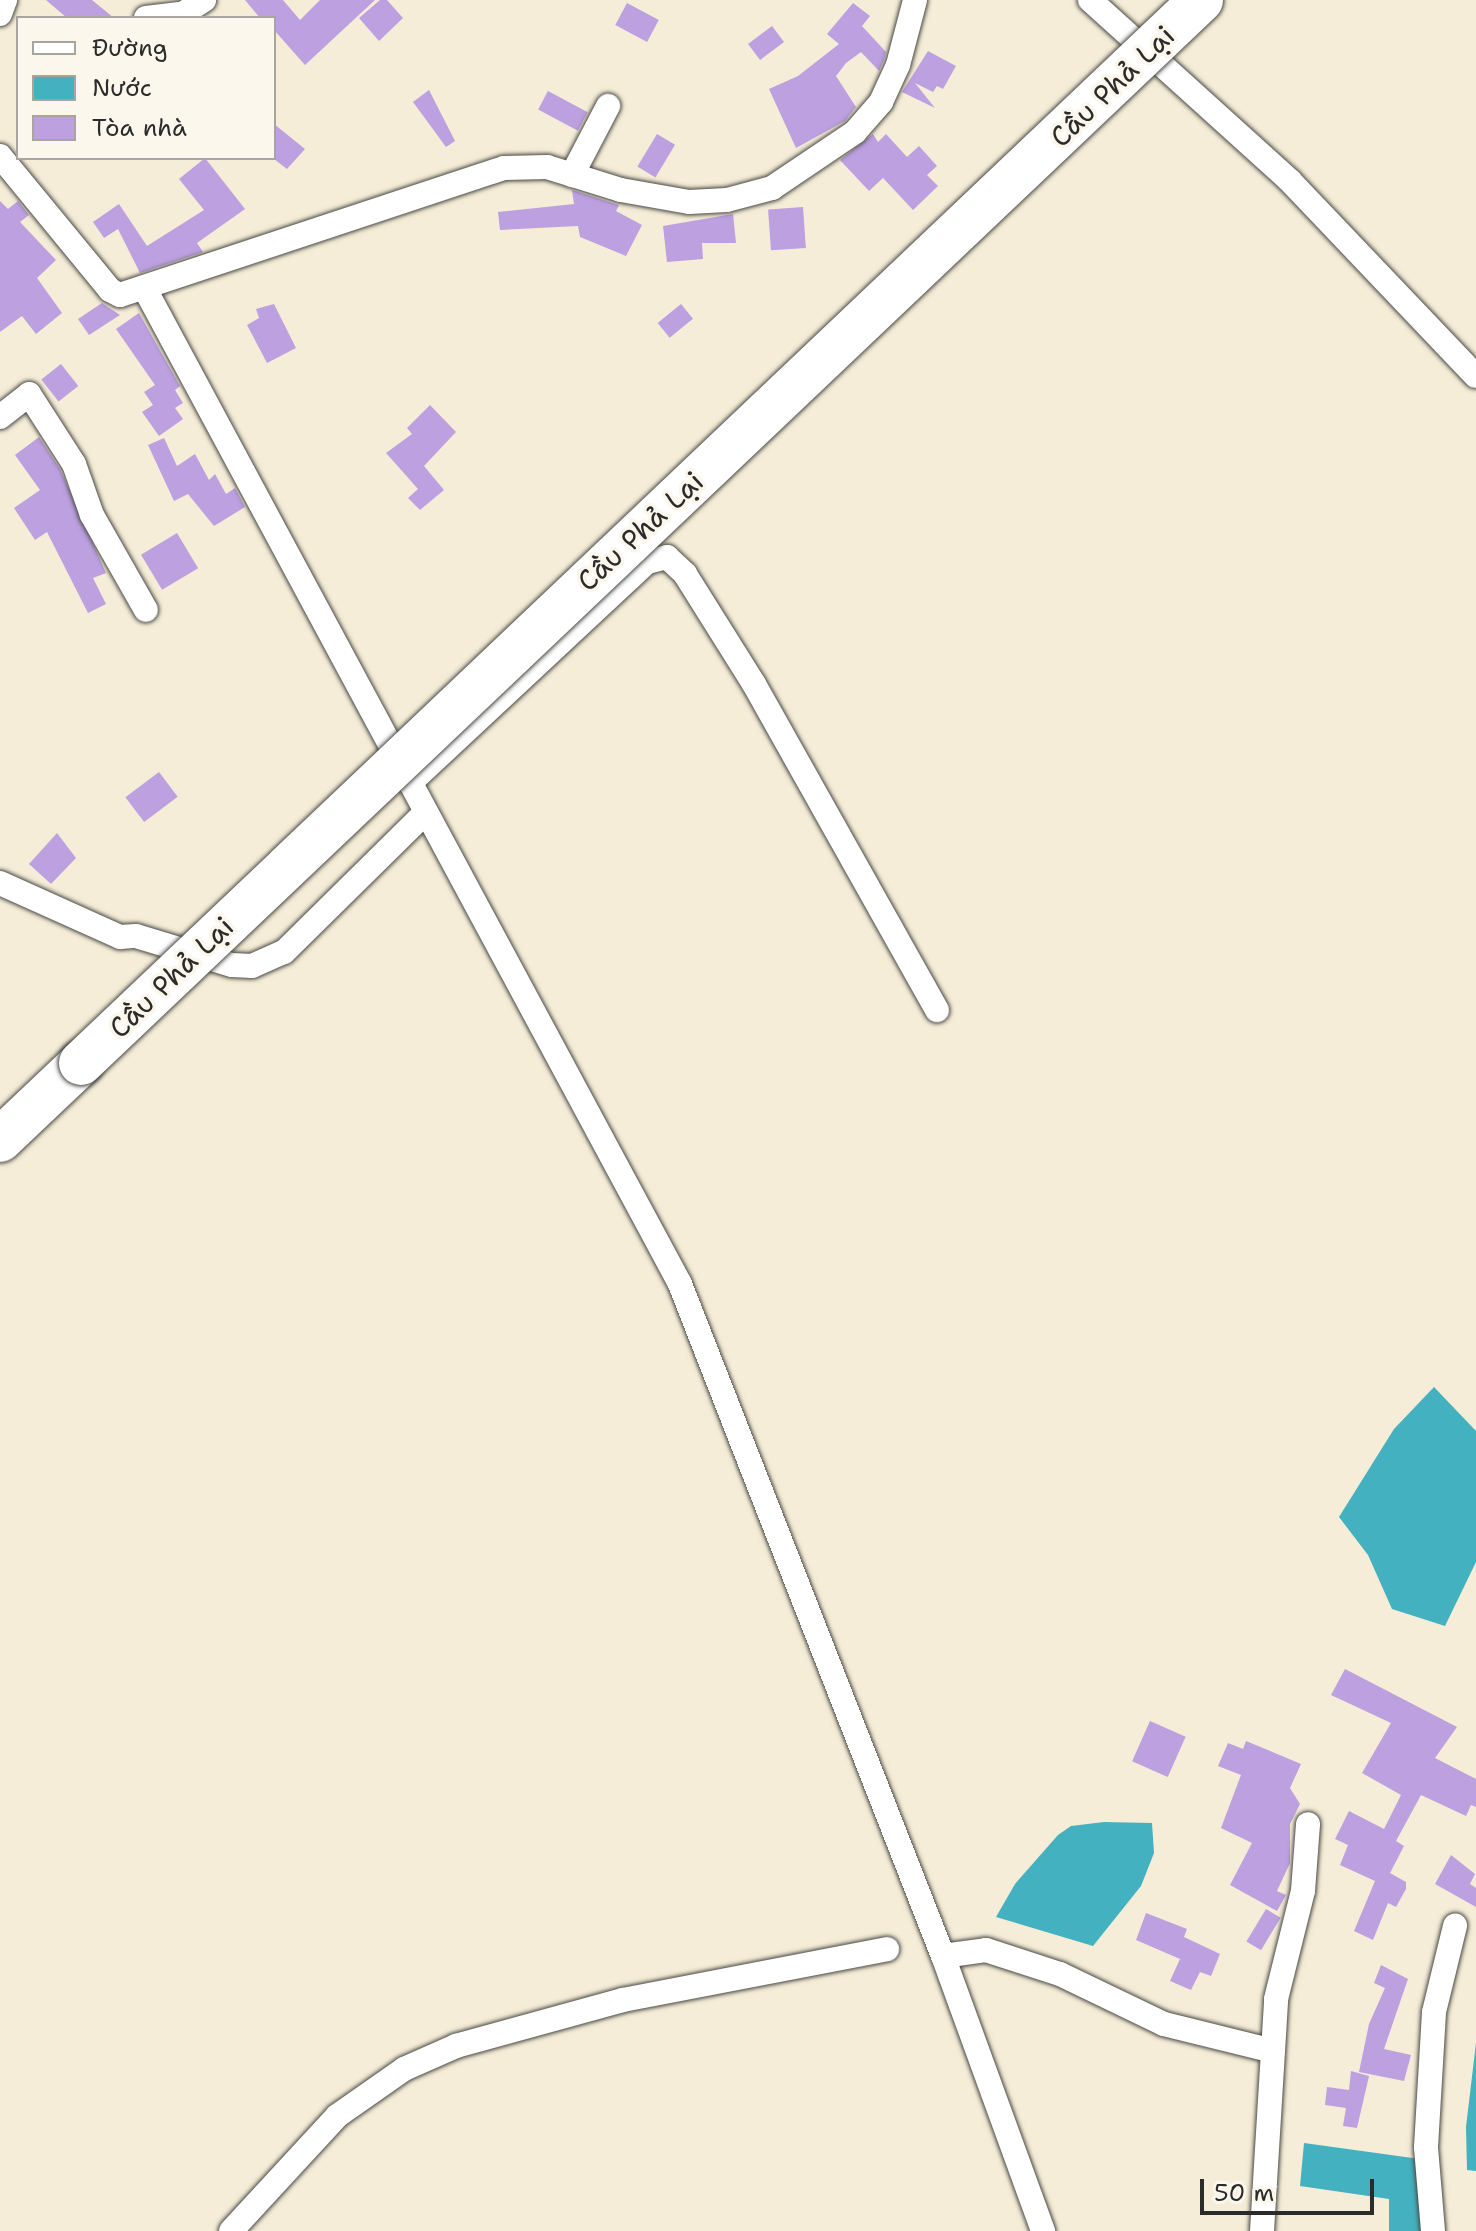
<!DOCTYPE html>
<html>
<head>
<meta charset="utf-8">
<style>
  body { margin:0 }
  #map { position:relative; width:1476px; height:2231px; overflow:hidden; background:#f5edd7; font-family:"Shantell Sans",sans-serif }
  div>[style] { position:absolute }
  .water>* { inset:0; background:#43b1c0 }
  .building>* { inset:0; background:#bca0e0; transform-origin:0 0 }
  .roads { filter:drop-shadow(0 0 2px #494845) drop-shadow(0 0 2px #494845) }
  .street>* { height:24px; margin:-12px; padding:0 12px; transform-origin:12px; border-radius:12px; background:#fff }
  .highway>* { height:44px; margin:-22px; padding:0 22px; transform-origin:22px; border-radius:22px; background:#fff }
  .bridges { filter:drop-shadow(0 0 2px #494845) drop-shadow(0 0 2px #494845) }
  .highway-bridge>* { height:44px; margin:-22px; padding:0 22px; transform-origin:22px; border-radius:22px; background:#fff }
  span { translate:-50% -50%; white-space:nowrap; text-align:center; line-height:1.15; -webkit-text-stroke:7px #fbf7ec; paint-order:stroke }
  .street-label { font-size:28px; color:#2b2b2b }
  .legend { position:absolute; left:16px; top:16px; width:260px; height:144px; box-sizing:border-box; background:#fbf7ec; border:2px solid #a8a59f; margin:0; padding:10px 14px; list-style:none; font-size:24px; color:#2b2b2b }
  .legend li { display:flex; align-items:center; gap:16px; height:40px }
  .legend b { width:40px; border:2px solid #a8a59f }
  .scale { position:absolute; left:1200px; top:2179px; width:174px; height:36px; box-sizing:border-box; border:4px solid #2b2b2b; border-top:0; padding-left:10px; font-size:24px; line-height:28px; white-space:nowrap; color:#2b2b2b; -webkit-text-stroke:6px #fbf7ec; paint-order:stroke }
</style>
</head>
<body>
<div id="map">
  <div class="water">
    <div style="clip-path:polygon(1434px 1387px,1476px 1431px,1476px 1562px,1445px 1626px,1392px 1609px,1368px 1555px,1339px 1517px,1394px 1429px)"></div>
    <div style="clip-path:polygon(1104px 1822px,1152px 1823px,1154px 1853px,1141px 1886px,1093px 1946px,996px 1917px,1015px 1884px,1058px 1835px,1071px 1826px)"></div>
    <div style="clip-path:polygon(1476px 2043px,1476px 2171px,1467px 2170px,1466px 2127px)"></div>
    <div style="clip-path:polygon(1304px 2143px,1427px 2160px,1433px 2231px,1389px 2231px,1389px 2199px,1300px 2186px)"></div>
  </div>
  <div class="building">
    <div style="clip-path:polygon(46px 0,92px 0,114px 18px,67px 18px)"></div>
    <div style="clip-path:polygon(245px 0,283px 0,300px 20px,320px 0,375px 0,305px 65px,274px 30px,274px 18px,260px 18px)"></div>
    <div style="clip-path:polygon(380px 0,387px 0,403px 18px,379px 41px,359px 18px)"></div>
    <div style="left:627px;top:3px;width:36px;height:25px;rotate:28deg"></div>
    <div style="clip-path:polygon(853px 3px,870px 16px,862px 26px,886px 52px,884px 60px,879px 71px,861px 52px,846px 63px,836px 76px,856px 107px,845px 121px,796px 148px,769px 89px,798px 76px,839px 44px,827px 34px)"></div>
    <div style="left:772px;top:26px;width:20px;height:30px;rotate:53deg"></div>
    <div style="clip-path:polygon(928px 51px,956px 66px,943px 89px,937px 86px,933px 92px,915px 83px,935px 108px,902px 92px)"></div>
    <div style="clip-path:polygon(429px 90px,455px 141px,446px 147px,413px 102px)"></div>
    <div style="left:548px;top:91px;width:45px;height:21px;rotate:28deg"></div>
    <div style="clip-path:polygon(274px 124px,305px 149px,287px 169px,274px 159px)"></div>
    <div style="left:657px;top:134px;width:21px;height:38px;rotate:31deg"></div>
    <div style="clip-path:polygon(873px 134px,878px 142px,886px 134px,907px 157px,919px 146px,937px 166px,927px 175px,938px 186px,913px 210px,883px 178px,869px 191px,840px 160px)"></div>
    <div style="clip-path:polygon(205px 158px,245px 209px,197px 243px,203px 252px,140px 273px,118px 229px,104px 238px,93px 222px,119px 204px,147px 246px,204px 210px,179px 179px)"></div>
    <div style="clip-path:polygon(572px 190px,619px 205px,616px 211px,642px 225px,626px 256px,580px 237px,578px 226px,500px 230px,498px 212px,574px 204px)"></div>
    <div style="clip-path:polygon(0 201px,8px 209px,18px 201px,29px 215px,20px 222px,56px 260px,37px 278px,62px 313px,36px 334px,22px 316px,0 332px)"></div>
    <div style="left:803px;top:207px;width:41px;height:35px;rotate:86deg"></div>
    <div style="clip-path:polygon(733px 214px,736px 243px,702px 243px,703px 259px,667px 262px,663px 226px)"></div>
    <div style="clip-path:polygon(102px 303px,120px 315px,89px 335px,78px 319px)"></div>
    <div style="clip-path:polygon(274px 304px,296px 348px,267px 363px,247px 325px,259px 318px,256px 309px)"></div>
    <div style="left:681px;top:304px;width:19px;height:30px;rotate:51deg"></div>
    <div style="clip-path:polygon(139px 313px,180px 386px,175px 390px,183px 403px,175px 408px,183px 419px,159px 436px,142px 412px,153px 405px,144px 392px,155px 385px,116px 329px)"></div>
    <div style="left:61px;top:364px;width:28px;height:25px;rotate:52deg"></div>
    <div style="clip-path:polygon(430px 405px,456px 432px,424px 466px,444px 490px,420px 510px,408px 498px,418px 489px,386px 453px,412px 434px,407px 428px)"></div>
    <div style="clip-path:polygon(39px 437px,60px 469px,106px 573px,93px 578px,106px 604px,88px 613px,47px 532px,35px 540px,14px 508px,40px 490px,15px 455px)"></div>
    <div style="clip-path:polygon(164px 438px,177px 466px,195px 454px,209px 480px,215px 474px,226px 494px,235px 488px,245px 507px,214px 526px,188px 494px,174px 501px,148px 445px)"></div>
    <div style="left:177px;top:533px;width:41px;height:42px;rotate:59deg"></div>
    <div style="left:159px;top:772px;width:31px;height:42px;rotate:53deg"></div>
    <div style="clip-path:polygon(57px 833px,76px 858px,51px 884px,29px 864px)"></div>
    <div style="clip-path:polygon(1345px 1669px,1457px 1727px,1435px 1758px,1476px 1779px,1476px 1807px,1471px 1805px,1466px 1816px,1421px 1795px,1396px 1841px,1404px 1846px,1390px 1873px,1406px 1882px,1406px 1889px,1396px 1907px,1388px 1903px,1373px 1940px,1354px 1931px,1375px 1881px,1340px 1865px,1348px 1845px,1335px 1839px,1349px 1811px,1384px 1829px,1401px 1795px,1362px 1773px,1391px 1723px,1331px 1695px)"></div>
    <div style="left:1150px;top:1721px;width:39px;height:44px;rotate:24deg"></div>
    <div style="clip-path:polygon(1246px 1741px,1301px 1764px,1290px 1788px,1300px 1804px,1290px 1824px,1290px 1863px,1277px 1891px,1286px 1895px,1277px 1911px,1230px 1885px,1252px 1843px,1221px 1828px,1241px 1775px,1218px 1766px,1228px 1743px,1243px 1749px)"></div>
    <div style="clip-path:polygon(1451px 1855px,1475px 1874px,1470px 1884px,1476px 1888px,1476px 1907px,1435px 1884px)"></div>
    <div style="left:1266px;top:1909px;width:17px;height:38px;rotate:31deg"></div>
    <div style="clip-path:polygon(1146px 1913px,1187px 1929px,1184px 1937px,1220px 1954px,1211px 1976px,1200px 1972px,1191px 1990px,1170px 1981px,1180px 1959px,1136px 1940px)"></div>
    <div style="clip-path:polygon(1381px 1965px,1408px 1979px,1384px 2049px,1411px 2055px,1404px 2081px,1359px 2072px,1369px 2024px,1385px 1988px,1374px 1983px)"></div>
    <div style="clip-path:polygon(1351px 2071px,1369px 2076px,1357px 2128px,1343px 2126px,1346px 2108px,1325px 2105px,1327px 2087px,1349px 2090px)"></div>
  </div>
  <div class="roads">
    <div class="street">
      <div style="left:1090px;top:0;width:270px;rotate:42.1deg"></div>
      <div style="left:1290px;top:181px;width:269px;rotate:46.4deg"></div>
      <div style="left:0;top:14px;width:15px;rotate:-70deg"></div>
      <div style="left:146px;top:18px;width:38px;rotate:-7deg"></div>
      <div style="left:184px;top:13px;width:24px;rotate:-33deg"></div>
      <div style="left:0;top:156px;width:173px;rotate:50.6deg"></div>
      <div style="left:110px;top:290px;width:11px;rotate:27deg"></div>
      <div style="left:120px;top:295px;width:404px;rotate:-18.3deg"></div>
      <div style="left:504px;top:168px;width:43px;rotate:-1.3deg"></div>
      <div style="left:547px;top:167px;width:77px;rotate:17.3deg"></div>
      <div style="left:621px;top:190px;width:69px;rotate:10deg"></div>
      <div style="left:689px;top:202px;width:38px;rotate:-3deg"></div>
      <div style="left:727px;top:200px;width:47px;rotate:-14.9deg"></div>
      <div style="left:772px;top:188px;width:100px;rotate:-34deg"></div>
      <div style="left:855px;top:132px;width:40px;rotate:-49deg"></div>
      <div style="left:881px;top:102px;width:41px;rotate:-65.3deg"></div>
      <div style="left:898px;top:65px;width:67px;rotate:-75.3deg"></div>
      <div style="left:572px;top:175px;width:78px;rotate:-62.4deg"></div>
      <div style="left:145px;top:289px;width:1130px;rotate:61.73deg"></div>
      <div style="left:680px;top:1284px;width:722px;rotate:68.63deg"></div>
      <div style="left:943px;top:1956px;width:293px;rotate:70deg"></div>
      <div style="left:0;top:417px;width:37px;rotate:-38deg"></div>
      <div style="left:29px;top:394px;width:83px;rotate:57.3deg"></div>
      <div style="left:74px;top:464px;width:54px;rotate:70.6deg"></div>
      <div style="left:92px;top:515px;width:109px;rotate:60.4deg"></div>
      <div style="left:410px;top:783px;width:324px;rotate:-43deg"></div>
      <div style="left:647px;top:562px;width:21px;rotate:-14deg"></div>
      <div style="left:667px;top:557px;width:25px;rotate:43deg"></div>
      <div style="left:685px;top:574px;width:130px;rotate:57.9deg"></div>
      <div style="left:754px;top:684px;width:374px;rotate:60.7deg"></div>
      <div style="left:0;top:883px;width:132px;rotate:24.2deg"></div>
      <div style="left:120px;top:937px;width:16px;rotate:-4deg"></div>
      <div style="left:136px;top:936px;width:100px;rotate:16.8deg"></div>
      <div style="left:232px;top:965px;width:20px;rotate:3deg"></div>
      <div style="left:252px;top:966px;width:35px;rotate:-24deg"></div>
      <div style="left:284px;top:952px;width:199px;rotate:-44.6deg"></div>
      <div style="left:943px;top:1956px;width:43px;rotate:-7.9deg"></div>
      <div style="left:986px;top:1950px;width:78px;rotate:18deg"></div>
      <div style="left:1060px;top:1974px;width:115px;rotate:25.7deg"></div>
      <div style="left:1164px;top:2024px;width:112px;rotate:13.9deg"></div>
      <div style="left:231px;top:2231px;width:156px;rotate:-47.3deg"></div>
      <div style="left:337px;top:2116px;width:82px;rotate:-35deg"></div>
      <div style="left:404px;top:2069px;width:57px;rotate:-23.9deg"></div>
      <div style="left:456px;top:2046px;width:173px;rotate:-15.4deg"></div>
      <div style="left:623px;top:2000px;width:269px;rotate:-10.9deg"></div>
      <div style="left:1262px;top:2231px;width:232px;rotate:-86.5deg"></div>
      <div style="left:1276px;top:1999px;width:111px;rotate:-76deg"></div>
      <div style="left:1303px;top:1891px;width:67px;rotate:-85.7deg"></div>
      <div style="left:1433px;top:2231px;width:84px;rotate:-94.8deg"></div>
      <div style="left:1426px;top:2147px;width:135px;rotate:-86.6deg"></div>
      <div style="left:1434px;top:2012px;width:89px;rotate:-76.3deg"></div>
    </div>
    <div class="highway">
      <div style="left:0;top:1140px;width:112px;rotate:-43.5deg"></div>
    </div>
  </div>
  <div class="bridges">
    <div class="highway-bridge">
      <div style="left:81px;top:1063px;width:1544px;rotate:-43.5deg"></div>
    </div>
  </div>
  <div class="street-label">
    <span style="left:1112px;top:86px;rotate:-44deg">Cầu Phả Lại</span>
    <span style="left:640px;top:531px;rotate:-43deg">Cầu Phả Lại</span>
    <span style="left:171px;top:977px;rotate:-44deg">Cầu Phả Lại</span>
  </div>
  <ul class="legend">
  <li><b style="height:10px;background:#fff"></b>Đường</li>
  <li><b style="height:22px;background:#43b1c0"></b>Nước</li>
  <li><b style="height:22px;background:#bca0e0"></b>Tòa nhà</li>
  </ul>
  <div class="scale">50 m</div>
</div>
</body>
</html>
